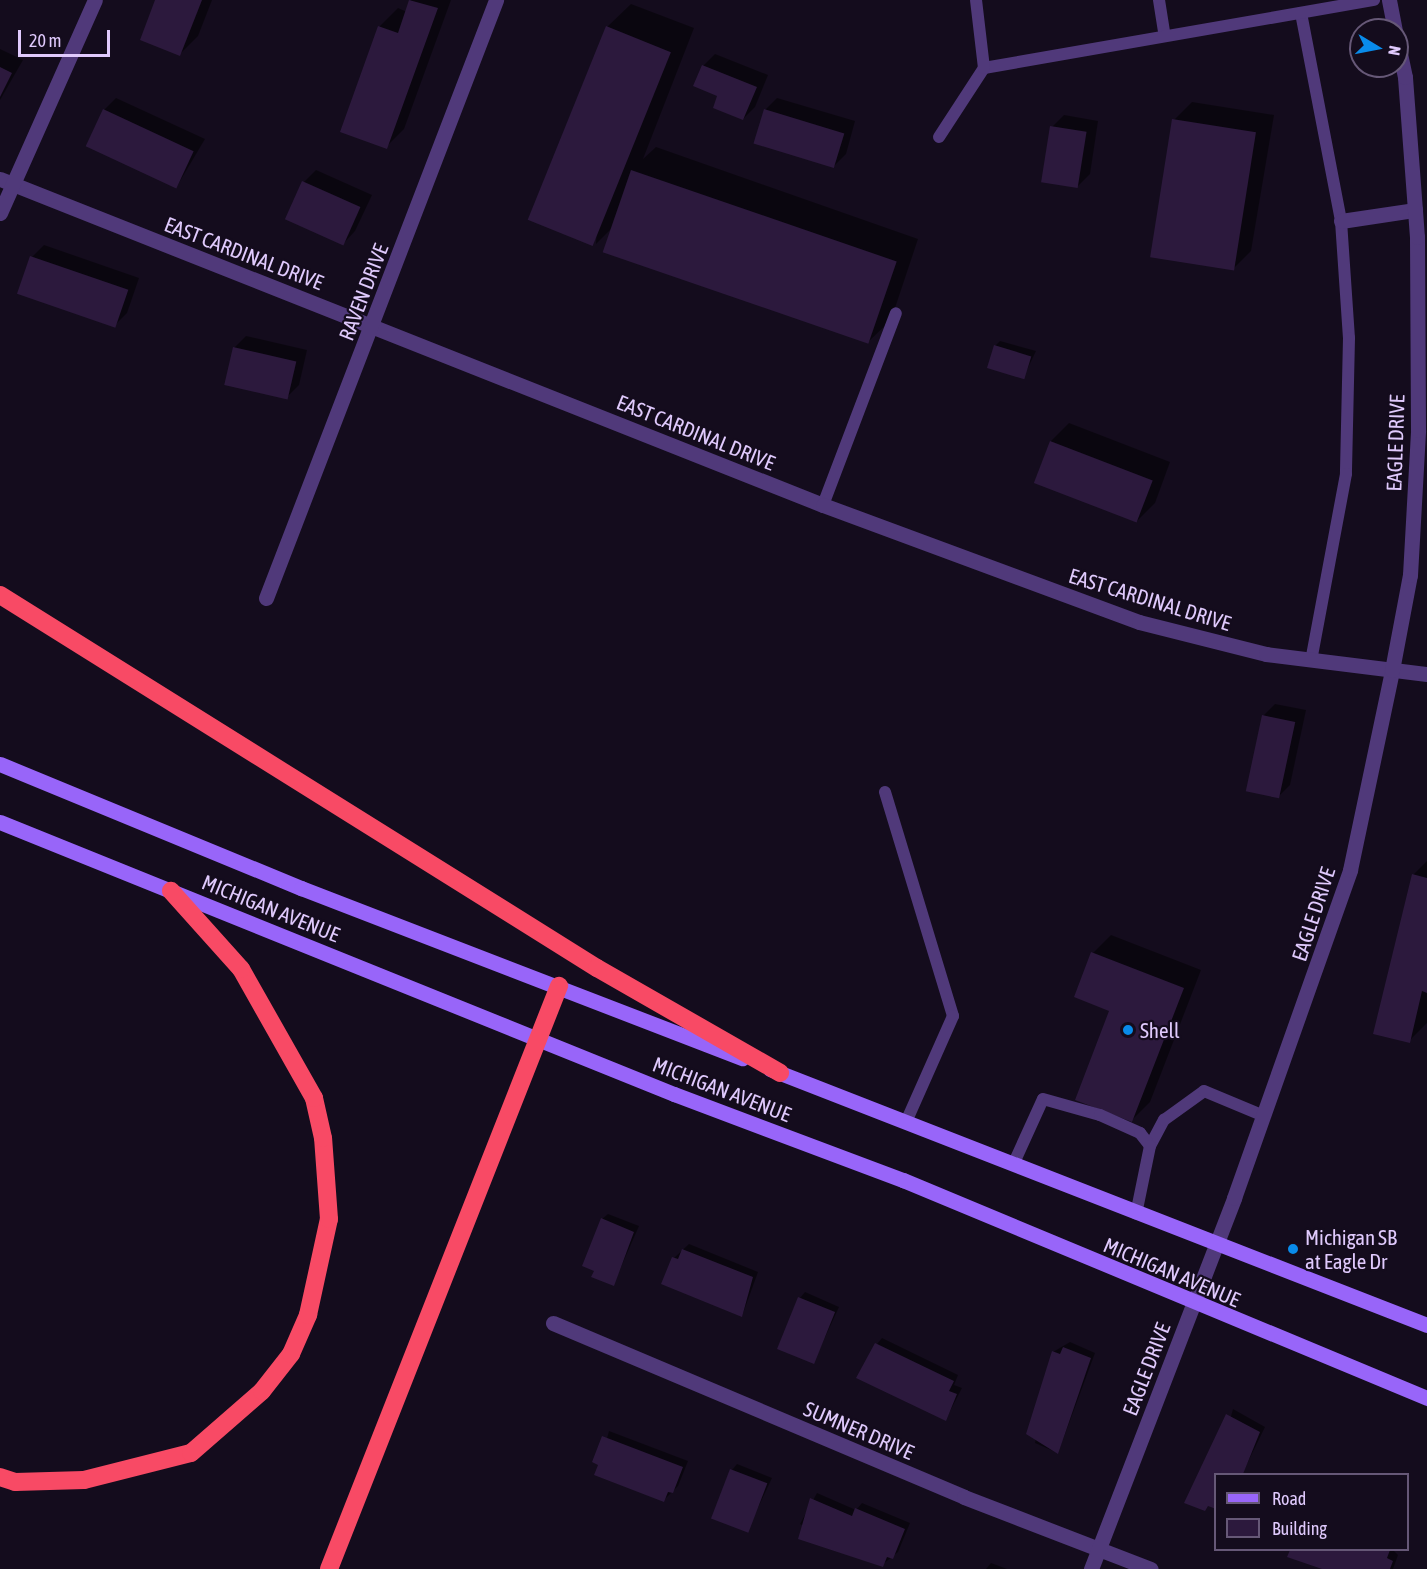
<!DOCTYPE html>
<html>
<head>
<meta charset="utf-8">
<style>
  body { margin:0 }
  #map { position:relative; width:1427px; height:1569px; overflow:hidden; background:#140c1d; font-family:"Asap Condensed",sans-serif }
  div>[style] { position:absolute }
  .shadow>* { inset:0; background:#0007 }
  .building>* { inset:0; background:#2c193d; transform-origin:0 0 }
  .service>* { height:12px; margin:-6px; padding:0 6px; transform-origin:6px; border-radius:6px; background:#50397a }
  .minor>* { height:15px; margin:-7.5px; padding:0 7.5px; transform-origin:7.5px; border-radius:7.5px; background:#50397a }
  .secondary>* { height:15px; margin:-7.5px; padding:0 7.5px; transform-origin:7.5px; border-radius:7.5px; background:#9865f9 }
  .motorway>* { height:18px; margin:-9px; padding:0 9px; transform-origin:9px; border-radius:9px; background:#f84a65 }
  .dots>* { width:16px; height:16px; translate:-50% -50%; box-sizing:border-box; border:3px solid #140c1d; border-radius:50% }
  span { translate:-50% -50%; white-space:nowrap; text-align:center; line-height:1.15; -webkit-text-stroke:4.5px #140c1d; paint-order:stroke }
  .street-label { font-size:21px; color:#e0cafd }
  .poi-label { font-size:21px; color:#e0cafd }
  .left { translate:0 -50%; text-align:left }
  .legend { position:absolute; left:1214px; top:1473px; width:195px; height:78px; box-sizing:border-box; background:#140c1d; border:2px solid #665877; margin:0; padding:8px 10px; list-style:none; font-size:18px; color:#e0cafd }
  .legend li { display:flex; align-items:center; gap:12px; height:30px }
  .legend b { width:30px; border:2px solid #665877 }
  .north { position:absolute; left:1349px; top:18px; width:60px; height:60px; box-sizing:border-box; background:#140c1d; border:2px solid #665877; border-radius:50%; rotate:100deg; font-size:16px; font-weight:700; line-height:24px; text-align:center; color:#e0cafd }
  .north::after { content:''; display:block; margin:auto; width:21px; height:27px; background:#098bea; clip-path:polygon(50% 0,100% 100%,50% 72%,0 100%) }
  .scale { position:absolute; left:18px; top:30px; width:92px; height:27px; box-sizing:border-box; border:3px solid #e0cafd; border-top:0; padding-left:8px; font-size:18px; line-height:21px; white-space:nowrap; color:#e0cafd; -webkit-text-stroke:4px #140c1d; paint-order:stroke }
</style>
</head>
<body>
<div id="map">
  <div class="shadow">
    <div style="clip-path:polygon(157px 0,212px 0,198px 36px,180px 54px)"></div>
    <div style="clip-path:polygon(411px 0,451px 0,404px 129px,386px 147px,342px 131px,380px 26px,398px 8px,407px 12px)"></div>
    <div style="clip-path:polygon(631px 4px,694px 28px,643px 159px,656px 147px,918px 239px,891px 320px,867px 343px,612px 228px,596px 244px,607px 27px)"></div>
    <div style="clip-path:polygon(0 49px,23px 60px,0 100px)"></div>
    <div style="clip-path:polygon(715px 54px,768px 75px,755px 107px,743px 119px,719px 95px,703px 66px)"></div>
    <div style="clip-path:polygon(116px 98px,205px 139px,177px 186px,104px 110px)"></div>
    <div style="clip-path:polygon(777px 98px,855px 121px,846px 154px,834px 166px,765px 110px)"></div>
    <div style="clip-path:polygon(1192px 102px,1274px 115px,1251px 251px,1233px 269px,1174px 120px)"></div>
    <div style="clip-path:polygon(1064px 115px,1098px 121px,1090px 174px,1078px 186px,1052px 127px)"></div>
    <div style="clip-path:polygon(316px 170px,372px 195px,355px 231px,344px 243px,304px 182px)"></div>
    <div style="clip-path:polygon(44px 245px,139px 278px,127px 313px,115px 325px,32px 257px)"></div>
    <div style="clip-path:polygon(246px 336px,307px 350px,299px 385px,287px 397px,234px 348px)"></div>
    <div style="clip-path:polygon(1000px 341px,1036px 351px,1024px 376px,995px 346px)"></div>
    <div style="clip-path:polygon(1069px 423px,1170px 462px,1155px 503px,1137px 521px,1036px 482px,1051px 441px)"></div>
    <div style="clip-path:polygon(1275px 704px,1306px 710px,1290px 785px,1278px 797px,1263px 716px)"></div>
    <div style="clip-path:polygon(1427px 861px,1427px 1023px,1409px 1041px,1413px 875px)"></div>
    <div style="clip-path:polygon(1111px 935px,1201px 970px,1150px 1102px,1132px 1120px,1111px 1010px,1076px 996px,1093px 953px)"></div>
    <div style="clip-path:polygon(608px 1214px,639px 1226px,613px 1285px,602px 1219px)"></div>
    <div style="clip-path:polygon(689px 1244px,758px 1272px,742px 1316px,674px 1258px)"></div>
    <div style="clip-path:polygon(805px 1292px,839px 1307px,815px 1359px,800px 1298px)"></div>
    <div style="clip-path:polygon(882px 1338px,958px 1375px,954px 1385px,962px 1388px,946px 1419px,877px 1344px)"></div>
    <div style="clip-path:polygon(1070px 1342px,1095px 1353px,1058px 1453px,1035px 1443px,1053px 1352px)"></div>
    <div style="clip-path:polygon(1233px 1409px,1265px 1427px,1242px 1474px,1216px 1474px,1205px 1510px)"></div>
    <div style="clip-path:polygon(609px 1431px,688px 1461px,678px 1486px,664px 1500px,600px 1464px)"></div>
    <div style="clip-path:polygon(737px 1464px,772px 1478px,747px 1531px,732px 1470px)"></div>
    <div style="clip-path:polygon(817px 1493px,856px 1510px,862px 1503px,910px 1523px,898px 1552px,882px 1565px,800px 1524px)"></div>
    <div style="clip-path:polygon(1292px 1550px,1393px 1550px,1398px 1555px,1393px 1569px,1331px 1569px,1289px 1556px)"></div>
    <div style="clip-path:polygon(991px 1563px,1007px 1569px,986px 1569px)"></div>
  </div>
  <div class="building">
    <div style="clip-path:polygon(155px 0,202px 0,180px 56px,140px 40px)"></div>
    <div style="clip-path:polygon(409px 0,438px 8px,387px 149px,340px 132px,378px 26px,398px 33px)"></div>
    <div style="left:606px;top:26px;width:70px;height:209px;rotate:22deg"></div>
    <div style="clip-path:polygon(702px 65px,757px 87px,743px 120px,713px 108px,717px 96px,693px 86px)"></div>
    <div style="clip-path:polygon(0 67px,12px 73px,0 97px)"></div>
    <div style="left:103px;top:109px;width:100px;height:41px;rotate:25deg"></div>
    <div style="left:764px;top:109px;width:84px;height:36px;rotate:17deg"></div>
    <div style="left:1172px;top:119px;width:85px;height:140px;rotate:9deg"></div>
    <div style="left:1050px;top:126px;width:37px;height:57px;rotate:9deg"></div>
    <div style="left:631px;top:170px;width:281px;height:87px;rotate:19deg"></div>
    <div style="left:302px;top:181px;width:64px;height:42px;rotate:24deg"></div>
    <div style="left:30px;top:256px;width:104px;height:40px;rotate:19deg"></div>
    <div style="left:994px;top:345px;width:39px;height:24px;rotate:17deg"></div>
    <div style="left:233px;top:347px;width:65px;height:39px;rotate:13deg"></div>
    <div style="left:1050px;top:441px;width:110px;height:45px;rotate:21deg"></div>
    <div style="left:1262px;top:715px;width:34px;height:78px;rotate:12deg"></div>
    <div style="clip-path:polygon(1412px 874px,1427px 878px,1427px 993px,1422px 991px,1410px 1043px,1373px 1034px)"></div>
    <div style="clip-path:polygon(1091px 952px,1184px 988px,1132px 1122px,1075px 1100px,1109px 1011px,1074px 997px)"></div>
    <div style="clip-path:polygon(601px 1218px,634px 1232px,614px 1286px,591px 1277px,594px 1271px,582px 1266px)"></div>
    <div style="clip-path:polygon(682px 1249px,753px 1277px,742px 1317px,661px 1284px,672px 1257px,678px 1259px)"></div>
    <div style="left:798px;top:1297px;width:40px;height:56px;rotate:22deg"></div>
    <div style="clip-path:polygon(875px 1343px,954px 1381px,949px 1391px,957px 1394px,946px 1421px,856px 1378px)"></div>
    <div style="clip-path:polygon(1063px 1347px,1091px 1358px,1058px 1454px,1026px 1434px,1052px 1351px,1060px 1354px)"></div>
    <div style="clip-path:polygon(1226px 1414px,1260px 1432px,1243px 1474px,1216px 1474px,1216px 1509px,1208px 1506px,1205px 1511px,1184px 1503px)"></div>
    <div style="clip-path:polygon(602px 1436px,683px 1467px,673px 1493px,668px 1492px,664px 1502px,594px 1475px,598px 1465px,592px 1462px)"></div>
    <div style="left:730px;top:1469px;width:40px;height:53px;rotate:21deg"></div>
    <div style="clip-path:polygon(810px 1498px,852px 1516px,855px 1508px,905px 1529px,893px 1559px,887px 1557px,883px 1567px,798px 1539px)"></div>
    <div style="clip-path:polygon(1290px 1550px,1390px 1550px,1387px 1558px,1393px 1561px,1390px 1569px,1322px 1569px,1287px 1557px)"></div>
  </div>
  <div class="service">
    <div style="left:1159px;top:0;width:36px;rotate:81deg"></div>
    <div style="left:1301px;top:13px;width:212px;rotate:79.1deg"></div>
    <div style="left:1341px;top:221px;width:117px;rotate:86.1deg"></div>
    <div style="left:1349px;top:338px;width:136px;rotate:91.3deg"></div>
    <div style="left:1346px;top:474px;width:190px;rotate:100.6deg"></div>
    <div style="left:984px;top:68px;width:396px;rotate:-9.9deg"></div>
    <div style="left:939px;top:137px;width:82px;rotate:-56.9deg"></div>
    <div style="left:984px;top:68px;width:68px;rotate:-96.7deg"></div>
    <div style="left:823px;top:505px;width:205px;rotate:-69.2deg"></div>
    <div style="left:885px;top:792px;width:234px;rotate:73.1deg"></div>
    <div style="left:953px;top:1016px;width:116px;rotate:113.9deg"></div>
    <div style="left:1150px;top:1146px;width:30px;rotate:-62deg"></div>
    <div style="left:1164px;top:1120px;width:49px;rotate:-35.9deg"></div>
    <div style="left:1204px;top:1091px;width:65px;rotate:22.6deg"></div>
    <div style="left:1013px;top:1165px;width:72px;rotate:-65.6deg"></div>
    <div style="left:1043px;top:1099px;width:59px;rotate:15.7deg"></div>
    <div style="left:1100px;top:1115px;width:44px;rotate:24.2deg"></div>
    <div style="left:1140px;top:1133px;width:16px;rotate:52deg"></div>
    <div style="left:1150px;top:1146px;width:69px;rotate:101.6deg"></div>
  </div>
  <div class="minor">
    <div style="left:1389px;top:0;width:31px;rotate:79deg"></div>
    <div style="left:0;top:179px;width:885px;rotate:21.61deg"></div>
    <div style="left:823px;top:505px;width:337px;rotate:20.3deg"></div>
    <div style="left:1139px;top:622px;width:131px;rotate:14.1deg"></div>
    <div style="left:1266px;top:654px;width:162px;rotate:7.1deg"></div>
    <div style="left:0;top:213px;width:233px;rotate:-66deg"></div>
    <div style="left:1341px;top:221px;width:75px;rotate:-8.5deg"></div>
    <div style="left:266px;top:598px;width:641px;rotate:-68.96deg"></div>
    <div style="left:553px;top:1323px;width:446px;rotate:22.9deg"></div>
    <div style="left:964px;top:1497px;width:200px;rotate:21.1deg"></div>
    <div style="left:1091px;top:1569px;width:398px;rotate:-68.9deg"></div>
    <div style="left:1234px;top:1198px;width:348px;rotate:-70.5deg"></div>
    <div style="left:1350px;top:870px;width:204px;rotate:-78.1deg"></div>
    <div style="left:1392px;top:670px;width:97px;rotate:-79.3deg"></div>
    <div style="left:1410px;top:575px;width:145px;rotate:-86.8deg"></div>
    <div style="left:1418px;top:430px;width:193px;rotate:-90.3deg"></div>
    <div style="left:1417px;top:237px;width:160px;rotate:-94.3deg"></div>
    <div style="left:1405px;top:77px;width:39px;rotate:-102deg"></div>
  </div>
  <div class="secondary">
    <div style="left:0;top:764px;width:326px;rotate:22.4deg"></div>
    <div style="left:301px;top:888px;width:473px;rotate:21.1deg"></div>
    <div style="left:0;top:822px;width:727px;rotate:21.98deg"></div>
    <div style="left:674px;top:1094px;width:245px;rotate:20.6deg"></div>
    <div style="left:903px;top:1180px;width:568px;rotate:22.59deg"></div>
    <div style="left:770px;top:1069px;width:705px;rotate:21.29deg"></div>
  </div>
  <div class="motorway">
    <div style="left:0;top:595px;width:704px;rotate:32deg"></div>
    <div style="left:597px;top:968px;width:211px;rotate:29.8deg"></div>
    <div style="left:0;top:1477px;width:16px;rotate:18deg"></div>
    <div style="left:15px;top:1482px;width:69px;rotate:-1.7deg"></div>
    <div style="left:84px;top:1480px;width:110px;rotate:-14.2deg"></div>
    <div style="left:191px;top:1453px;width:94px;rotate:-41.1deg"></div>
    <div style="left:262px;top:1391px;width:47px;rotate:-51.9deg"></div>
    <div style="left:291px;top:1354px;width:43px;rotate:-66.4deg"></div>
    <div style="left:308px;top:1315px;width:98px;rotate:-77.7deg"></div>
    <div style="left:329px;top:1219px;width:81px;rotate:-94.2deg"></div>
    <div style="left:323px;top:1138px;width:41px;rotate:-102.7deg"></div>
    <div style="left:314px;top:1098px;width:148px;rotate:-119.5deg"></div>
    <div style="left:241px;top:969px;width:105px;rotate:-131.9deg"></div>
    <div style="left:329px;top:1569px;width:627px;rotate:-68.47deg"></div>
  </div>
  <div class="dots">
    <div style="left:1128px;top:1030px;background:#098bea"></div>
    <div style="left:1293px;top:1249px;background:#098bea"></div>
  </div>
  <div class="street-label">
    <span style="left:244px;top:253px;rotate:21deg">EAST CARDINAL DRIVE</span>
    <span style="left:363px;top:292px;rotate:-69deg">RAVEN DRIVE</span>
    <span style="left:696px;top:432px;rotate:22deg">EAST CARDINAL DRIVE</span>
    <span style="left:1395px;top:443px;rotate:-88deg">EAGLE DRIVE</span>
    <span style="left:1150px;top:599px;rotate:17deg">EAST CARDINAL DRIVE</span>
    <span style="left:271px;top:908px;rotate:22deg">MICHIGAN AVENUE</span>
    <span style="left:1313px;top:914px;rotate:-72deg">EAGLE DRIVE</span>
    <span style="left:722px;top:1089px;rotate:21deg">MICHIGAN AVENUE</span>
    <span style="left:1172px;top:1272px;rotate:23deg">MICHIGAN AVENUE</span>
    <span style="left:1146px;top:1369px;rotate:-69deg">EAGLE DRIVE</span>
    <span style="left:859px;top:1430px;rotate:23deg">SUMNER DRIVE</span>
  </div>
  <div class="poi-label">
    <span class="left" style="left:1140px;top:1030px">Shell</span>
    <span class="left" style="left:1305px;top:1249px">Michigan SB<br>at Eagle Dr</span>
  </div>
  <ul class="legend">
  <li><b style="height:8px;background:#9865f9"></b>Road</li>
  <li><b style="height:16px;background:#2c193d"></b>Building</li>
  </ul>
  <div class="north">N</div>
  <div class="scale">20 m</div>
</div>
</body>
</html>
